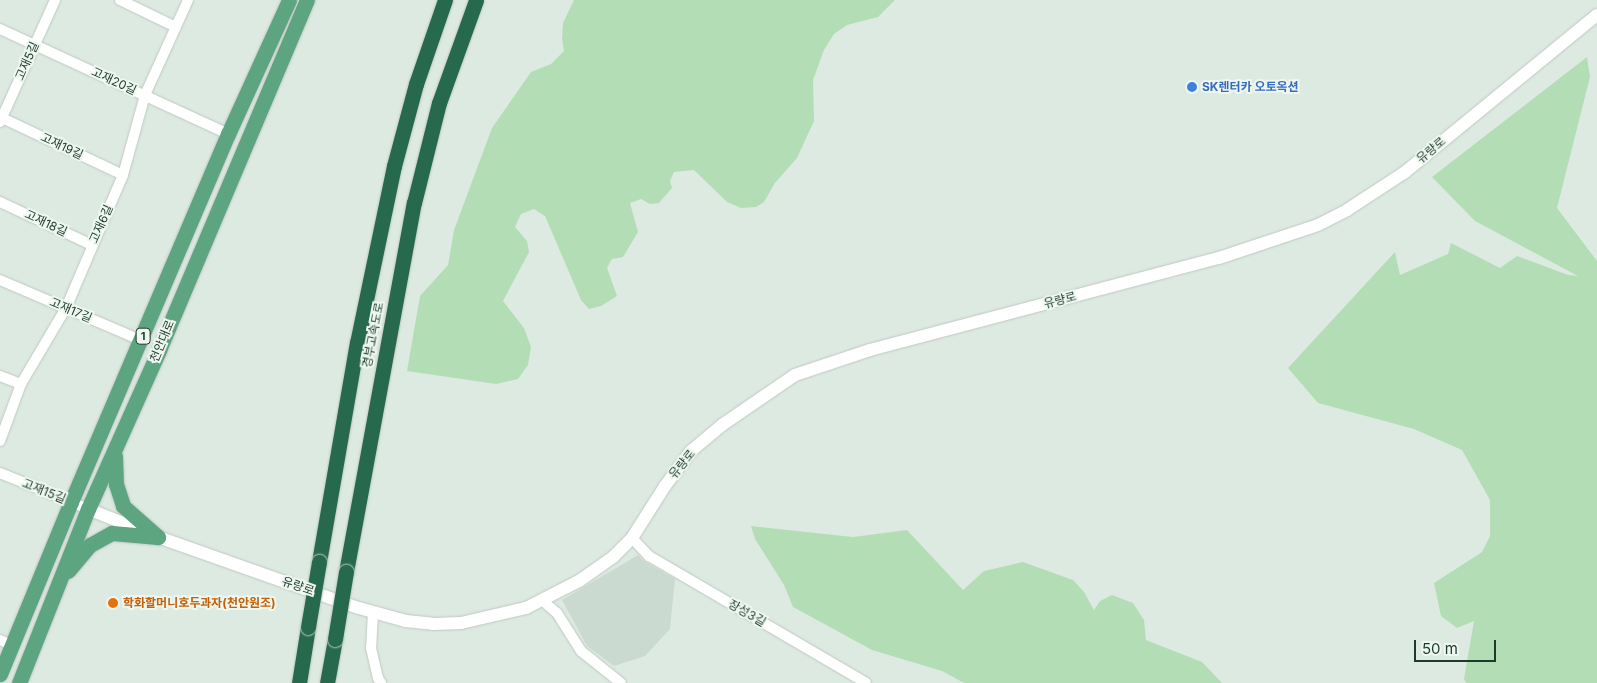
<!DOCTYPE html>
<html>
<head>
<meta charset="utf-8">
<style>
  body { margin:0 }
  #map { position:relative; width:1597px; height:683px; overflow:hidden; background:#ddeae1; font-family:Inter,"Noto Sans KR",sans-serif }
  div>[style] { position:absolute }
  .built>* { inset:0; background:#cbdad0 }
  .green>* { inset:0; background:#b3deb5 }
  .roads { filter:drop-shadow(0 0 1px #c0c8c4) drop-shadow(0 0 1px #c0c8c4) }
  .minor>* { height:10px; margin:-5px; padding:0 5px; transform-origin:5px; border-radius:5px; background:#fff }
  .tertiary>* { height:12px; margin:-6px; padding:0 6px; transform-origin:6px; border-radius:6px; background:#fff }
  .primary>* { height:15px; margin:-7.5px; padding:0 7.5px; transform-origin:7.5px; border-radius:7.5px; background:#5da481 }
  .motorway>* { height:15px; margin:-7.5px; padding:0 7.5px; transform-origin:7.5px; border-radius:7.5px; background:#27694c }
  .bridges { filter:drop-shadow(0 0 1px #c0c8c4) drop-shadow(0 0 1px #c0c8c4) }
  .motorway-bridge>* { height:15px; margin:-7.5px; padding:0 7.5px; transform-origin:7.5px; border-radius:7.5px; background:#27694c }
  .dots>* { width:14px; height:14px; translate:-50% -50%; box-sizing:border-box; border:2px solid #edf7f0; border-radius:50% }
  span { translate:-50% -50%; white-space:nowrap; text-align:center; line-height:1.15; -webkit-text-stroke:4px #edf7f0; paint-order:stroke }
  .shield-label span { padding:1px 4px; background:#edf7f0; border:1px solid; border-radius:4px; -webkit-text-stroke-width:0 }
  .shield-label { font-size:11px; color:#1d3a2c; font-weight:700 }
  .street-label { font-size:12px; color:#1d3a2c }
  .shop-label { font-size:12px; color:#366cbe; font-weight:700 }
  .left { translate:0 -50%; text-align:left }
  .food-label { font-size:12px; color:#c56008; font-weight:700 }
  .scale { position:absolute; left:1414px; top:640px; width:82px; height:22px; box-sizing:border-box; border:2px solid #1d3a2c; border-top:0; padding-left:6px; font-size:15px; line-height:18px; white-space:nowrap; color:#1d3a2c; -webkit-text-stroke:4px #edf7f0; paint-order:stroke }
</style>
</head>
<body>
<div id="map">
  <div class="built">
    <div style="clip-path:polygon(638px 555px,644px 561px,675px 579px,670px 629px,645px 656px,614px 666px,587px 646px,562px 600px)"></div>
  </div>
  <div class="green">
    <div style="clip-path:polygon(574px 0,895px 0,878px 17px,847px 25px,834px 34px,824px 50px,813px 80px,814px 121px,797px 158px,775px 183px,764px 202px,756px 207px,741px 208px,727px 202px,694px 170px,674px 172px,670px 181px,672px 188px,659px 203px,650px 204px,641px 199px,630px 203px,638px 232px,623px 257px,612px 259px,607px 268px,617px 296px,601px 306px,589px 309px,581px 300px,545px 216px,534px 209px,521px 214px,515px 227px,527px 241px,529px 252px,503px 301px,524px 328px,531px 347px,528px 365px,518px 379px,496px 384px,407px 371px,420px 296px,448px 265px,454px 230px,492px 128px,531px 72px,551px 64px,564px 51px,562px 39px,563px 23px)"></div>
    <div style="clip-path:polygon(1587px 57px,1590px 77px,1557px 208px,1597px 261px,1597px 683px,1466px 683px,1464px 679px,1474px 621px,1457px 628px,1441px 616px,1434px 583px,1482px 552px,1490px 536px,1490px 500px,1462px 450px,1414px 429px,1318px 403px,1288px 368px,1395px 252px,1400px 275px,1448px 254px,1451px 243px,1500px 268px,1517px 256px,1568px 275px,1578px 276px,1475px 221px,1432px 177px)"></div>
    <div style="clip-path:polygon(751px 526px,853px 537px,907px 530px,963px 590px,984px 571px,1023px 562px,1073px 580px,1084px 592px,1094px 610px,1100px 601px,1112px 595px,1133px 603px,1144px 620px,1146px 640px,1202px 662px,1222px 683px,964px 683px,942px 671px,872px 650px,793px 607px,784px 585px,755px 539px)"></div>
  </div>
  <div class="roads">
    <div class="minor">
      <div style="left:120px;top:0;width:62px;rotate:25.7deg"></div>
      <div style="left:0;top:29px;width:251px;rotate:24.7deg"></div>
      <div style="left:0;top:117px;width:136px;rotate:25.2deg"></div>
      <div style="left:0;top:122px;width:134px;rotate:-65.7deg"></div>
      <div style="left:0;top:202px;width:102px;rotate:25.1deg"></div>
      <div style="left:0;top:280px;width:153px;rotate:23.1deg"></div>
      <div style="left:0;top:376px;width:22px;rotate:21deg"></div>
      <div style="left:0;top:441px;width:61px;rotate:-69.8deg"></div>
      <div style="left:21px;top:384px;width:88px;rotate:-59.4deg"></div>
      <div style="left:66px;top:308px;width:145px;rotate:-66.8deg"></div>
      <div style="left:123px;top:175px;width:83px;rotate:-74.6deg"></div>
      <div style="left:145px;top:95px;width:104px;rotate:-65.6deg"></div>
      <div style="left:0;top:473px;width:95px;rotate:22.2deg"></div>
      <div style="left:632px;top:538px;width:25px;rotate:47deg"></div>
      <div style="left:649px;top:556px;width:251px;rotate:30.3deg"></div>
      <div style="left:543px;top:601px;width:18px;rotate:41deg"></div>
      <div style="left:557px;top:613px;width:45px;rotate:57.7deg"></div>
      <div style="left:581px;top:651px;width:51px;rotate:38.7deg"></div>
      <div style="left:373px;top:612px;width:36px;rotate:93deg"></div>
      <div style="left:371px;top:648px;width:31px;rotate:77deg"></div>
      <div style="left:378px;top:678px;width:6px;rotate:59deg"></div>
      <div style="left:0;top:640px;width:12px;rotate:24deg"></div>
    </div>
    <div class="tertiary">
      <div style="left:88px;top:509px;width:75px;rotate:21.8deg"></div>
      <div style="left:158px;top:537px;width:213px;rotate:19.5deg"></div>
      <div style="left:359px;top:608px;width:49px;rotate:15.5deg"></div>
      <div style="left:406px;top:621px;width:27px;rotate:6deg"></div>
      <div style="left:433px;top:624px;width:28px;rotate:-2deg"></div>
      <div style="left:461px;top:623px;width:67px;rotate:-13deg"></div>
      <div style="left:526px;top:608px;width:59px;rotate:-27deg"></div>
      <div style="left:579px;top:581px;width:42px;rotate:-35.2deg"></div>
      <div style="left:613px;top:557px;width:27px;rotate:-45deg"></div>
      <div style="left:632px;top:538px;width:62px;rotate:-57.6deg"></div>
      <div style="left:665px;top:486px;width:44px;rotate:-53.4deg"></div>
      <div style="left:691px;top:451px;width:40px;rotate:-40deg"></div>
      <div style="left:722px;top:425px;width:88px;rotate:-34.4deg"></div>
      <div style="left:795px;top:375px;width:79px;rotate:-18.4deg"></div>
      <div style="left:870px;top:350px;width:361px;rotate:-14.8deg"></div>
      <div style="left:1219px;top:258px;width:104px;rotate:-18.4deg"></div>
      <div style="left:1318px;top:225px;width:33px;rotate:-27deg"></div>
      <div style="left:1347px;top:210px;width:69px;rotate:-33.2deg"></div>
      <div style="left:1405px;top:172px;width:248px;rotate:-39.3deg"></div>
    </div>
    <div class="primary">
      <div style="left:115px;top:456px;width:28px;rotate:88deg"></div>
      <div style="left:116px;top:484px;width:23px;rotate:72deg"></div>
      <div style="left:123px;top:506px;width:47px;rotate:41.5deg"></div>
      <div style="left:68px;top:571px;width:34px;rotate:-50deg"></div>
      <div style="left:90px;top:545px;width:25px;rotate:-29deg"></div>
      <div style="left:112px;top:533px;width:46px;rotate:5deg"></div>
      <div style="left:0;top:674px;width:186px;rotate:-67.6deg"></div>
      <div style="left:71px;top:502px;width:400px;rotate:-66.9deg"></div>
      <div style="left:228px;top:134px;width:147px;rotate:-65.5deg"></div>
      <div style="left:19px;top:683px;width:187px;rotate:-68.4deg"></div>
      <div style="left:88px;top:509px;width:174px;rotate:-65.9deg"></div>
      <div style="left:159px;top:350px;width:380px;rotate:-67.1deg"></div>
    </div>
    <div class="motorway">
      <div style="left:319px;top:562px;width:222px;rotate:-80.2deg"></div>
      <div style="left:357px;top:343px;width:181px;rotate:-78.2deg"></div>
      <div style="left:394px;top:166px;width:85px;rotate:-75deg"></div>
      <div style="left:416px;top:84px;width:89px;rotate:-71deg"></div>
      <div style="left:346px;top:572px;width:375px;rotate:-79.6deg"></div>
      <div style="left:414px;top:203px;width:103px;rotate:-76deg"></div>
      <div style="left:439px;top:103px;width:109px;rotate:-70.2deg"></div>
      <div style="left:299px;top:683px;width:57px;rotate:-80.9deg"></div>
      <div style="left:327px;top:683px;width:45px;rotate:-79.7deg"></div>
    </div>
  </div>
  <div class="bridges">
    <div class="motorway-bridge">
      <div style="left:308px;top:627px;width:66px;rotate:-80.4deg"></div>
      <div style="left:335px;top:639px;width:68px;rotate:-80.7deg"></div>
    </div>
  </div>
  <div class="dots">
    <div style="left:1192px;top:87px;background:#3f7fe0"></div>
    <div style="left:113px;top:603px;background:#e8710a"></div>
  </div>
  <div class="shield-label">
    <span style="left:143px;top:336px">1</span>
  </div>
  <div class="street-label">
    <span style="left:27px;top:61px;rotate:-66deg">고재5길</span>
    <span style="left:114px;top:81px;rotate:25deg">고재20길</span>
    <span style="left:62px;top:146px;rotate:25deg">고재19길</span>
    <span style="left:1431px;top:150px;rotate:-40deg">유량로</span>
    <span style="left:46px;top:223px;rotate:25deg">고재18길</span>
    <span style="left:101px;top:224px;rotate:-66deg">고재6길</span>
    <span style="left:1060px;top:300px;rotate:-15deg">유량로</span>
    <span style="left:71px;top:310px;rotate:23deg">고재17길</span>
    <span style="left:373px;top:335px;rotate:-79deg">경부고속도로</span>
    <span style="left:162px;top:341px;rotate:-67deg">천안대로</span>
    <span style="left:682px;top:464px;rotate:-51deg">유량로</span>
    <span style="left:44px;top:491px;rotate:22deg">고재15길</span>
    <span style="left:298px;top:586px;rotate:19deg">유량로</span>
    <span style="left:747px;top:613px;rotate:30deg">장성3길</span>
  </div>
  <div class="shop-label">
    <span class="left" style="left:1202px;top:87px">SK렌터카 오토옥션</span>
  </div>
  <div class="food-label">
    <span class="left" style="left:123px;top:603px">학화할머니호두과자(천안원조)</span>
  </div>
  <div class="scale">50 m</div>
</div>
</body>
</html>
